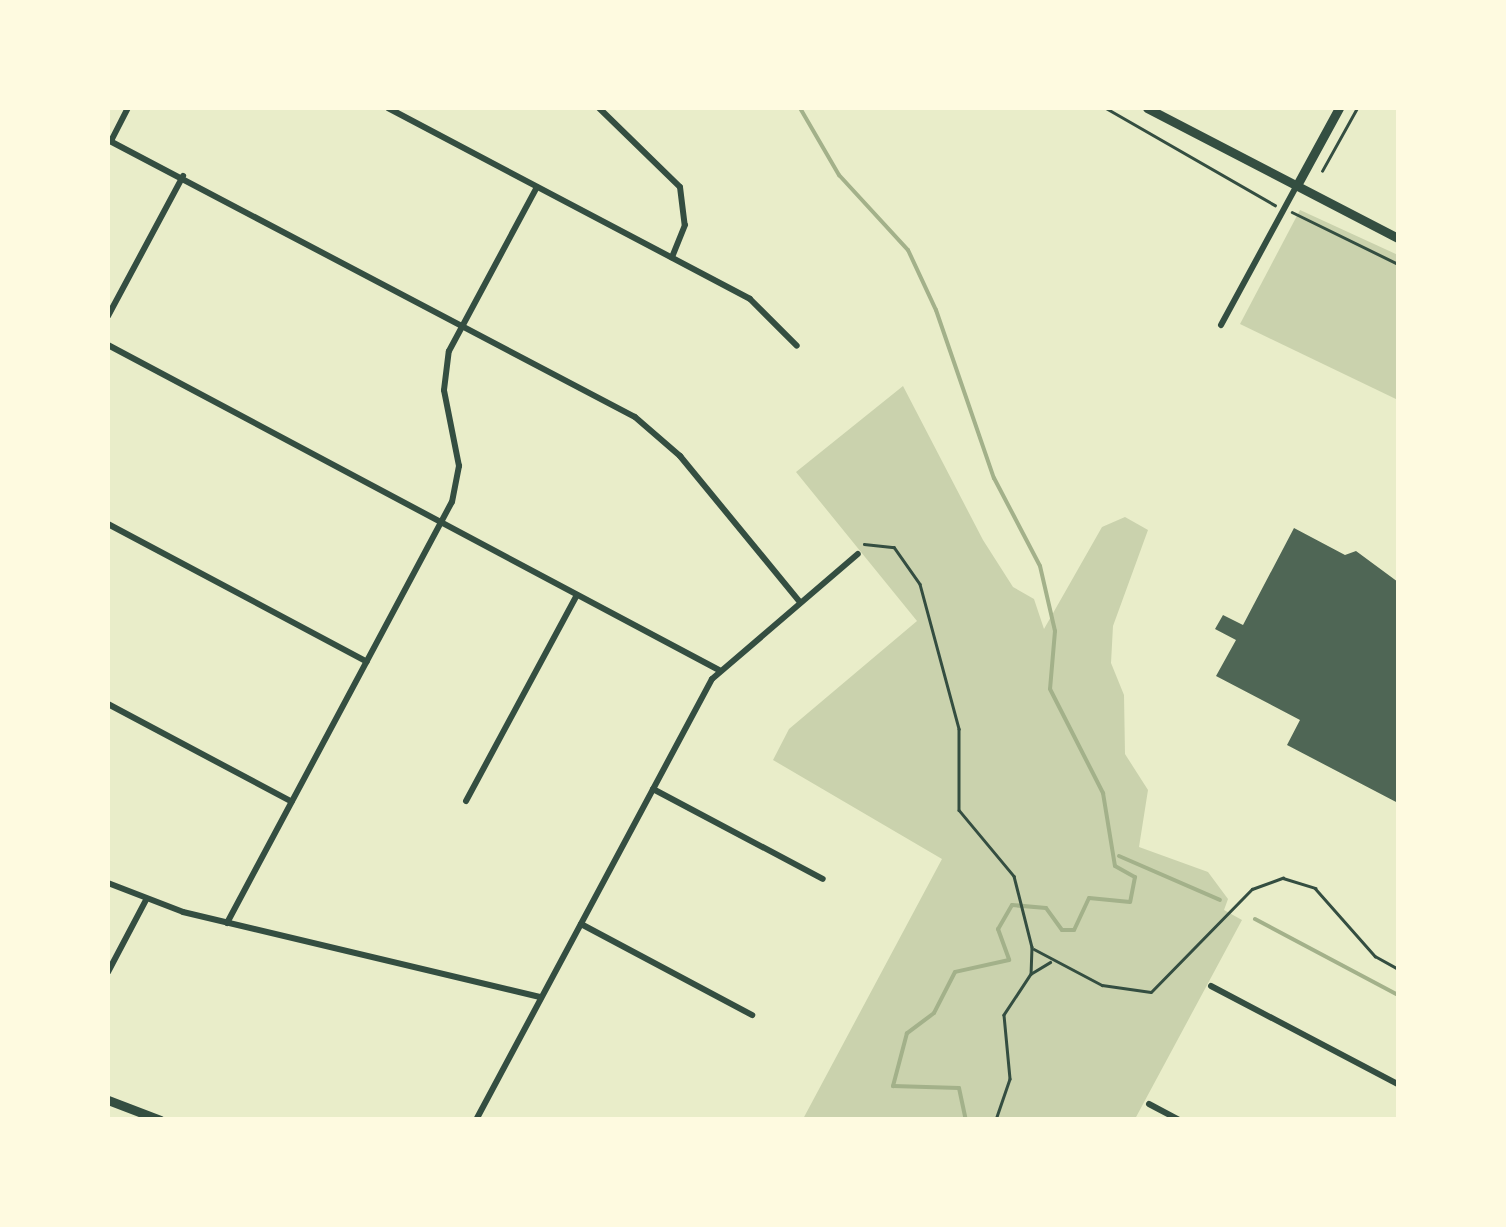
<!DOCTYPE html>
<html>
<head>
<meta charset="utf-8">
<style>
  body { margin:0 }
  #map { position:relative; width:1506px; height:1227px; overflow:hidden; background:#e9edc9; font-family:"Noto Sans",sans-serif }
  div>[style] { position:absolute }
  .green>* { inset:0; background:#cad2ad }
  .stream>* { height:4px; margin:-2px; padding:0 2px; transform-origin:2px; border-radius:2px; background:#a3b18a }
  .building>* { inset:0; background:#4f6655 }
  .path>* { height:2.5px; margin:-1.25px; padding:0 1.25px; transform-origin:1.25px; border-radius:1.25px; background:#344e41 }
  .minor>* { height:6px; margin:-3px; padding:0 3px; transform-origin:3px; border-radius:3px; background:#344e41 }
  .tertiary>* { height:9px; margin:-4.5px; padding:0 4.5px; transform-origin:4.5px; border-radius:4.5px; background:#344e41 }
  .secondary>* { height:9px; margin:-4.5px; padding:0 4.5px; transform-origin:4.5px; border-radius:4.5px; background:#344e41 }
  span { translate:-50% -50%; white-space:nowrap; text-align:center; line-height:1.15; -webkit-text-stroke:10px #fefae0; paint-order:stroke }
  .frame { position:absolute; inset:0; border:110px solid #fefae0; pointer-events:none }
</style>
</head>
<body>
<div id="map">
  <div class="green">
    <div style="clip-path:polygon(1300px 210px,1398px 255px,1398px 400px,1240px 324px)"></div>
    <div style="clip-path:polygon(903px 386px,983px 540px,1013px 587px,1034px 599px,1044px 629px,1102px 527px,1125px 517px,1148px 530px,1113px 626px,1111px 663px,1124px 695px,1125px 754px,1148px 790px,1139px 847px,1208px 872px,1228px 899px,1224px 910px,1242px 920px,1135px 1119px,803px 1119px,942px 859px,773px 760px,789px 729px,917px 621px,796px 472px)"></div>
  </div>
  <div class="stream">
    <div style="left:800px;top:108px;width:78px;rotate:59.8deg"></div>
    <div style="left:839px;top:175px;width:102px;rotate:47.4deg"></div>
    <div style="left:908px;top:250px;width:66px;rotate:65deg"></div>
    <div style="left:936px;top:310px;width:178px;rotate:71deg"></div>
    <div style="left:994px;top:478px;width:99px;rotate:62.4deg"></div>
    <div style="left:1040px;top:566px;width:67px;rotate:77deg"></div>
    <div style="left:1055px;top:631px;width:58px;rotate:94.9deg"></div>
    <div style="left:1050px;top:689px;width:117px;rotate:63deg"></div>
    <div style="left:1103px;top:793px;width:74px;rotate:80.7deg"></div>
    <div style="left:1115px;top:866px;width:23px;rotate:29deg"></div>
    <div style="left:1135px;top:877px;width:25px;rotate:101deg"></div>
    <div style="left:1130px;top:902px;width:41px;rotate:-174.4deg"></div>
    <div style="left:1089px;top:898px;width:35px;rotate:115deg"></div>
    <div style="left:1074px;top:930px;width:12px;rotate:180deg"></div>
    <div style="left:1062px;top:930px;width:27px;rotate:-126deg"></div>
    <div style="left:1046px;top:908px;width:34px;rotate:-175deg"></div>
    <div style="left:1012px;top:905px;width:28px;rotate:120deg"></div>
    <div style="left:998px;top:929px;width:33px;rotate:70deg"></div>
    <div style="left:1009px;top:960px;width:55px;rotate:167.5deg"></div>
    <div style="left:955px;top:972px;width:46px;rotate:117.1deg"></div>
    <div style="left:934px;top:1013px;width:34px;rotate:143deg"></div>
    <div style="left:907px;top:1033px;width:55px;rotate:104.8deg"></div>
    <div style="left:893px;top:1086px;width:66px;rotate:1.7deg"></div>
    <div style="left:959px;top:1088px;width:33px;rotate:78deg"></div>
    <div style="left:1119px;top:856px;width:110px;rotate:23.5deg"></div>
    <div style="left:1255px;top:919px;width:162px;rotate:28deg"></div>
  </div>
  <div class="building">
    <div style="clip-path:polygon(1294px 528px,1345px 555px,1356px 551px,1398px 582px,1398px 803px,1287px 745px,1300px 720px,1216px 676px,1236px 640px,1215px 629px,1223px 615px,1243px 625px)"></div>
  </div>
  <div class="path">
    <div style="left:1106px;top:108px;width:195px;rotate:29.9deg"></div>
    <div style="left:1322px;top:171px;width:72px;rotate:-60.9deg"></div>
    <div style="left:1292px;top:212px;width:118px;rotate:26.1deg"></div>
    <div style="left:864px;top:544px;width:30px;rotate:6deg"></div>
    <div style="left:894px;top:547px;width:45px;rotate:54.9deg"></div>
    <div style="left:920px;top:584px;width:150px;rotate:74.9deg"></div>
    <div style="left:959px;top:729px;width:81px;rotate:90deg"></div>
    <div style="left:959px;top:810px;width:86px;rotate:50.2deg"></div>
    <div style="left:1014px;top:876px;width:73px;rotate:75.8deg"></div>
    <div style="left:1032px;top:947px;width:27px;rotate:92deg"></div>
    <div style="left:1031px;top:974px;width:49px;rotate:123.4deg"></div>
    <div style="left:1004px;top:1015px;width:64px;rotate:84.6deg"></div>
    <div style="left:1010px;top:1079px;width:43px;rotate:108.9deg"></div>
    <div style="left:1034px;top:949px;width:77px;rotate:27.9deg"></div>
    <div style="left:1102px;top:985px;width:49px;rotate:8.1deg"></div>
    <div style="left:1151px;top:992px;width:144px;rotate:-45.6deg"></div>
    <div style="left:1252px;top:889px;width:33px;rotate:-20deg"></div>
    <div style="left:1283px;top:878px;width:34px;rotate:17deg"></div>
    <div style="left:1315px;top:888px;width:91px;rotate:48.6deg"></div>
    <div style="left:1375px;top:956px;width:26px;rotate:29deg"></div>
    <div style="left:1032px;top:973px;width:21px;rotate:-31deg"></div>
  </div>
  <div class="minor">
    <div style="left:388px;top:108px;width:409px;rotate:27.8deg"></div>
    <div style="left:750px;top:299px;width:66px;rotate:45deg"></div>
    <div style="left:599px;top:108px;width:113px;rotate:44.3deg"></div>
    <div style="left:680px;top:187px;width:38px;rotate:83deg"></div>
    <div style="left:685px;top:225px;width:35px;rotate:112deg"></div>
    <div style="left:108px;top:140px;width:595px;rotate:27.73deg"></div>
    <div style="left:635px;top:417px;width:60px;rotate:40.9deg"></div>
    <div style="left:680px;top:456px;width:189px;rotate:50.6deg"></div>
    <div style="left:111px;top:141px;width:37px;rotate:-63deg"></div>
    <div style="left:108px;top:316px;width:159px;rotate:-61.8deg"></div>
    <div style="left:1221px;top:325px;width:159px;rotate:-61.5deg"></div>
    <div style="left:108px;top:345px;width:692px;rotate:28.01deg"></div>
    <div style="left:108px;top:524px;width:293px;rotate:28deg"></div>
    <div style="left:108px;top:704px;width:208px;rotate:28deg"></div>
    <div style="left:653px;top:789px;width:192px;rotate:27.9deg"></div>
    <div style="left:466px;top:801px;width:234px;rotate:-61.7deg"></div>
    <div style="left:108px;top:883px;width:80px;rotate:21.1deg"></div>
    <div style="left:183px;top:912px;width:368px;rotate:13.4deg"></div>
    <div style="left:227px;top:923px;width:477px;rotate:-61.9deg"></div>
    <div style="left:452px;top:502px;width:37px;rotate:-79deg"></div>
    <div style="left:459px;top:466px;width:77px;rotate:-101.2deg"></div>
    <div style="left:444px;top:390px;width:39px;rotate:-83deg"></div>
    <div style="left:449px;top:351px;width:186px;rotate:-61.8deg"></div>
    <div style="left:581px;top:924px;width:194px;rotate:28deg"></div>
    <div style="left:108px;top:972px;width:81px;rotate:-62.2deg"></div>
    <div style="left:1211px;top:986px;width:211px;rotate:27.7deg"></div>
    <div style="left:1149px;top:1104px;width:34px;rotate:28deg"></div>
    <div style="left:476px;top:1120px;width:500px;rotate:-61.85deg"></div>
    <div style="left:712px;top:679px;width:192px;rotate:-40.6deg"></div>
  </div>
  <div class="tertiary">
    <div style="left:1297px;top:185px;width:88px;rotate:-61.4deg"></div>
    <div style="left:108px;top:1100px;width:56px;rotate:21deg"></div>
  </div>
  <div class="secondary">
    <div style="left:1147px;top:108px;width:283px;rotate:27.4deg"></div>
  </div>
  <div class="frame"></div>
</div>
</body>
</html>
